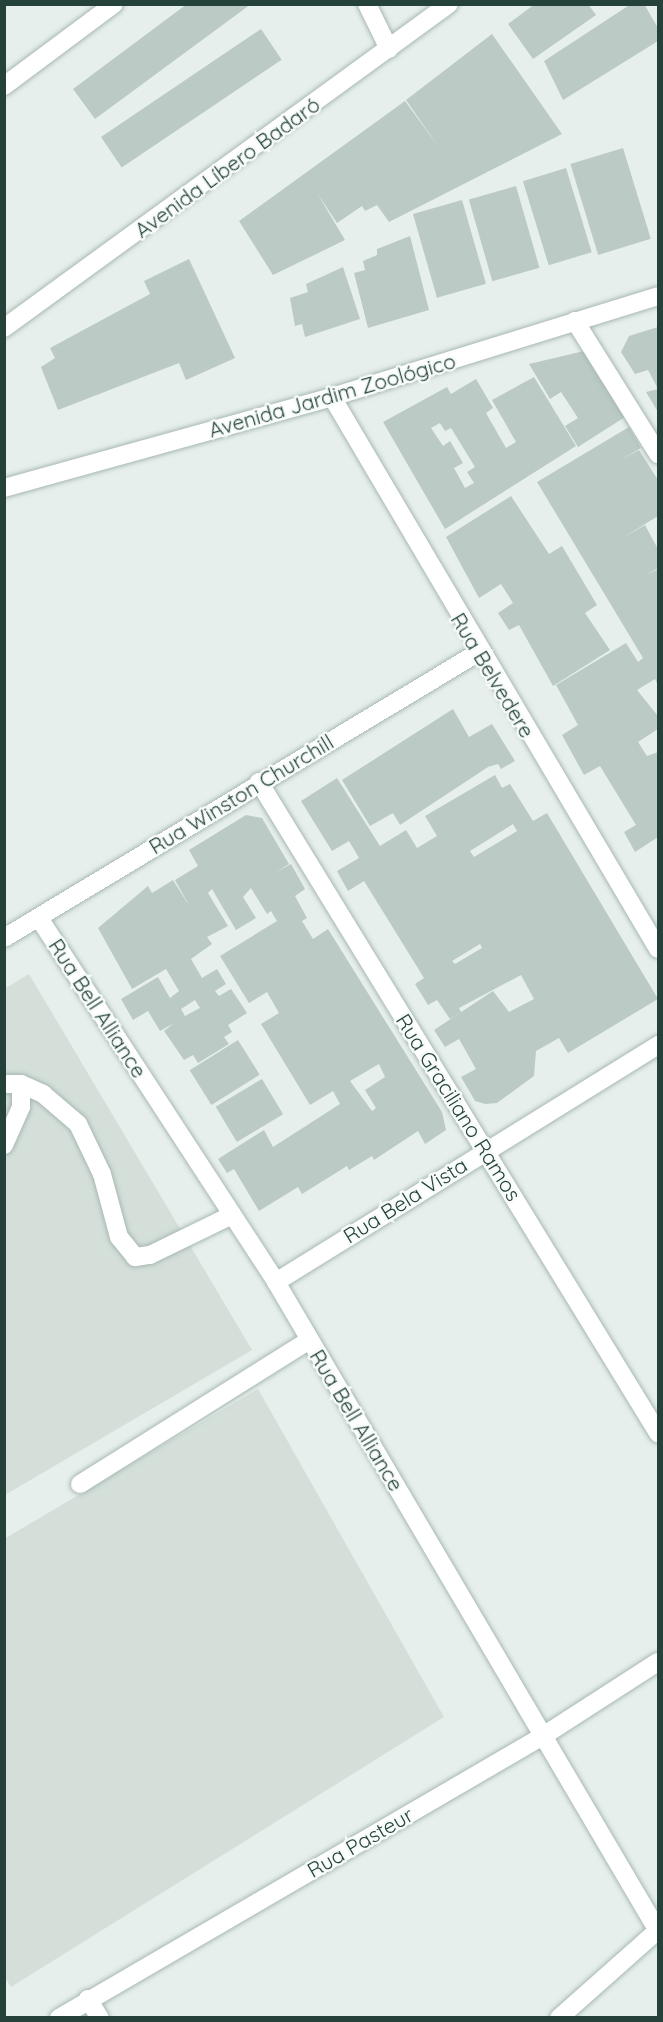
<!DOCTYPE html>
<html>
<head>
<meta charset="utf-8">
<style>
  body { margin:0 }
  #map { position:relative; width:663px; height:2022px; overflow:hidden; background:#e6efeb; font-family:Quicksand,sans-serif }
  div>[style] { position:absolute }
  .built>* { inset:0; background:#d4dfda }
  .building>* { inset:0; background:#bbcac4; transform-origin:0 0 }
  .roads { filter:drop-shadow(0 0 2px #a8b8b2) drop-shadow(0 0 2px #a8b8b2) }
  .service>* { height:18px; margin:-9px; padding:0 9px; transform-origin:9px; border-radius:9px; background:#fff }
  .minor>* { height:18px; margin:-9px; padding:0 9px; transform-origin:9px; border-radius:9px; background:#fff }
  .tertiary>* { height:18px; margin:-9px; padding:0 9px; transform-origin:9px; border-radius:9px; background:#fff }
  span { translate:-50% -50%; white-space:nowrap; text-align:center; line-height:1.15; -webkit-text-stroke:5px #f7fbf9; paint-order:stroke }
  .street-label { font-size:21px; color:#24423a }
  .frame { position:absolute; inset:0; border:6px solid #24423a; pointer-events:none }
</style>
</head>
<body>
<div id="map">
  <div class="built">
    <div style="clip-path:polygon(29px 974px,252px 1350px,5px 1495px,4px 989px)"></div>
    <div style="clip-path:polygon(258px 1389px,444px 1717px,11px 1987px,4px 1976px,4px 1539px)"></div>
  </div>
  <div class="building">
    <div style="clip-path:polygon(187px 4px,251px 4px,95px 119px,73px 89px)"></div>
    <div style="clip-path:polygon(535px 4px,588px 4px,596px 15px,533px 59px,508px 24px)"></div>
    <div style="clip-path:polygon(631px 4px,644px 4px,658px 28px,658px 41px,563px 100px,544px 61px)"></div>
    <div style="left:261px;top:29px;width:37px;height:193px;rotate:56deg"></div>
    <div style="clip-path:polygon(492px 34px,562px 134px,389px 222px,377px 205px,365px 211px,362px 206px,337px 223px,317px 193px,345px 240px,273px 275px,239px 221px,405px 101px,438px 146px,406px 100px)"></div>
    <div style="left:623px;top:148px;width:95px;height:55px;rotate:73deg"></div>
    <div style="left:566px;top:168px;width:88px;height:45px;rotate:73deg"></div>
    <div style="left:516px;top:186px;width:85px;height:49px;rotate:74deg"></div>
    <div style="left:462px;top:200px;width:87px;height:51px;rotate:74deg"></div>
    <div style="clip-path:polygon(410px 236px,429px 310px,368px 328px,354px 273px,365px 270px,363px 261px,377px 255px,377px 249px)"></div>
    <div style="clip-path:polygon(189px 259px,235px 358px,186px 380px,179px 363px,58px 410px,41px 367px,55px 358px,50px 348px,150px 294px,144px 281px)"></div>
    <div style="clip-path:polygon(343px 267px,360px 319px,305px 337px,302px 324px,295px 326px,290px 298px,308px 292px,306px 284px)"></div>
    <div style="clip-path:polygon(658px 327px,658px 387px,657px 387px,648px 370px,635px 374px,621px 352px,629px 336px)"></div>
    <div style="clip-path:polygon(584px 351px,625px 417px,578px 447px,565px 426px,578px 418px,561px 392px,550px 399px,529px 364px)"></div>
    <div style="clip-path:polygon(evenodd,534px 377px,576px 446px,445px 529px,383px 422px,447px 387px,451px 394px,476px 379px,493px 408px,486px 413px,506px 448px,516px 442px,492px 400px,534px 377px,440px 423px,445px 431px,451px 428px,475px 467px,467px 472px,474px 483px,465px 488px,454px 468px,463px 463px,450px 441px,443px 446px,431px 428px,440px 423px)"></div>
    <div style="clip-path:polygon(658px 389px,658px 412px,646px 392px)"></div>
    <div style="clip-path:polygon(629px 427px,641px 448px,619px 461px,639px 450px,658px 480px,658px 516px,621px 539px,645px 525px,658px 549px,658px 568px,646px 575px,658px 569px,658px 685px,655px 679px,637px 690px,658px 716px,658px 729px,638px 742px,647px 756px,658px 752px,658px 837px,635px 852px,624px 832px,636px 825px,600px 766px,584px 775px,562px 735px,578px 725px,556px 685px,626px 643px,638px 662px,643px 658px,537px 482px)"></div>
    <div style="clip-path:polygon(511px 496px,549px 554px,562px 546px,597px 605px,585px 613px,610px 650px,553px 686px,519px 625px,509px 630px,498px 613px,513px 603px,501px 584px,479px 598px,446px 537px)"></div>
    <div style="clip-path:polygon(453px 709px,469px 737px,492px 724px,515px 761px,501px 769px,498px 764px,488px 767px,400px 825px,393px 813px,370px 826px,342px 780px)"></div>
    <div style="clip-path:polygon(evenodd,495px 775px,502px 788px,510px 784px,533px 821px,547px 813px,658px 999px,568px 1053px,559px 1038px,536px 1051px,534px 1076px,497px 1103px,485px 1104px,475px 1101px,461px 1077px,476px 1069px,459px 1039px,445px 1047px,434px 1030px,493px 991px,509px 1012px,534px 999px,521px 975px,459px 1008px,461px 1012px,450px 1019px,437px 1000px,428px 1005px,415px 984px,424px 978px,364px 881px,348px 891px,337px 871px,359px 858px,349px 841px,332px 851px,301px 801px,337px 778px,380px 846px,406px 830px,417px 848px,437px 836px,425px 816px,495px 775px,513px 824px,517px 831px,474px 857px,470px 851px,513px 824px,495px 775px,480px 944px,482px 948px,455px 964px,452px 961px,480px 944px)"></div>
    <div style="clip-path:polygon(evenodd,246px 815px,262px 818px,289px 864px,276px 872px,291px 864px,305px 889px,295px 896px,307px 918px,302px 921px,313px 939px,328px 929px,442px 1112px,446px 1130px,425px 1144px,418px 1131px,374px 1160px,372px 1156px,349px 1170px,347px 1166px,302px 1194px,298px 1187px,259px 1211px,234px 1169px,227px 1173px,218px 1159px,264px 1130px,273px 1147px,340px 1104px,333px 1091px,310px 1105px,261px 1024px,279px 1013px,267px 992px,249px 1003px,220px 956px,277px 921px,271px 911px,267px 914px,251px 888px,243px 897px,256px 918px,236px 930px,212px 889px,208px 893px,228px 926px,207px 937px,212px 944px,191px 959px,202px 978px,217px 969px,226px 984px,215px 991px,219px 996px,231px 989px,247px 1013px,228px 1025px,232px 1032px,224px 1037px,229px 1044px,198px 1063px,193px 1055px,184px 1060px,164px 1031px,174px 1023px,160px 1031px,148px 1011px,133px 1020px,121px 999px,158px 977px,170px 998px,179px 991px,166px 969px,132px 989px,98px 928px,148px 886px,152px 893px,173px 880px,190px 907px,175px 880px,198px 866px,189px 850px,246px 815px,195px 1000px,200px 1008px,185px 1016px,181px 1009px,195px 1000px,246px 815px,379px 1064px,385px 1077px,365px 1090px,376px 1108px,372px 1111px,350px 1081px,379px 1064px)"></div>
    <div style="left:238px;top:1040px;width:41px;height:57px;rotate:58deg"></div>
    <div style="left:262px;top:1079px;width:41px;height:54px;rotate:59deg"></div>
  </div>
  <div class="roads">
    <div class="service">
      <div style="left:4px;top:1084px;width:17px"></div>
      <div style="left:21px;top:1084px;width:24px;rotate:24deg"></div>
      <div style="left:43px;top:1094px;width:46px;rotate:40.6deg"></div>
      <div style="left:78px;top:1124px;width:55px;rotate:64.4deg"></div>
      <div style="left:102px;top:1174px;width:65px;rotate:74.9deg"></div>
      <div style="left:119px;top:1237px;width:26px;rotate:51deg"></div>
      <div style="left:135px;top:1257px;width:15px;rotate:-8deg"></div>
      <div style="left:150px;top:1255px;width:91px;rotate:-26deg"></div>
      <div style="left:4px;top:1145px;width:42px;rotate:-65.9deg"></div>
      <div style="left:21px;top:1107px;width:23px;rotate:-90deg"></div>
      <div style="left:80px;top:1484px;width:271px;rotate:-32.1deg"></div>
    </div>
    <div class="minor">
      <div style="left:367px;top:4px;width:50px;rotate:63.9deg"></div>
      <div style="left:575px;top:321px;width:157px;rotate:58deg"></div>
      <div style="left:332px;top:397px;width:641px;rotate:59.43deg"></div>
      <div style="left:4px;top:488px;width:340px;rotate:-15.5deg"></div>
      <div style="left:332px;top:397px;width:341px;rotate:-17.2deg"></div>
      <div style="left:259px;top:782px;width:764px;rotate:58.5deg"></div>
      <div style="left:39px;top:918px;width:434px;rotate:56.9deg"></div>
      <div style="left:276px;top:1282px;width:753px;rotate:59.52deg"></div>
      <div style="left:4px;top:938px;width:554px;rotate:-31.05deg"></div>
      <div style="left:276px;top:1282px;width:450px;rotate:-31.8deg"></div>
      <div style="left:88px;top:1999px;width:22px;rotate:58deg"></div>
      <div style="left:59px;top:2018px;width:560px;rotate:-30.23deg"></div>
      <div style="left:543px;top:1736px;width:137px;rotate:-32.8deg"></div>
      <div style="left:559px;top:2018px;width:132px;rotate:-41.6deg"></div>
    </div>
    <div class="tertiary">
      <div style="left:4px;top:86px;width:137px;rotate:-36.7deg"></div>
      <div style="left:4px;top:328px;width:550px;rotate:-36.06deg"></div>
    </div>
  </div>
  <div class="street-label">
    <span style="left:227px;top:167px;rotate:-36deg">Avenida Líbero Badaró</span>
    <span style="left:332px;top:395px;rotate:-16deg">Avenida Jardim Zoológico</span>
    <span style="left:493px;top:675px;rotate:59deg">Rua Belvedere</span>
    <span style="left:241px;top:794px;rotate:-31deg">Rua Winston Churchill</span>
    <span style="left:98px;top:1008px;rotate:57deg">Rua Bell Alliance</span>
    <span style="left:459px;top:1107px;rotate:58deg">Rua Graciliano Ramos</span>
    <span style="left:405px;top:1200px;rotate:-32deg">Rua Bela Vista</span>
    <span style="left:357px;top:1420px;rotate:59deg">Rua Bell Alliance</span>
    <span style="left:360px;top:1842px;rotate:-30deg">Rua Pasteur</span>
  </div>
  <div class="frame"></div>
</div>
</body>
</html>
